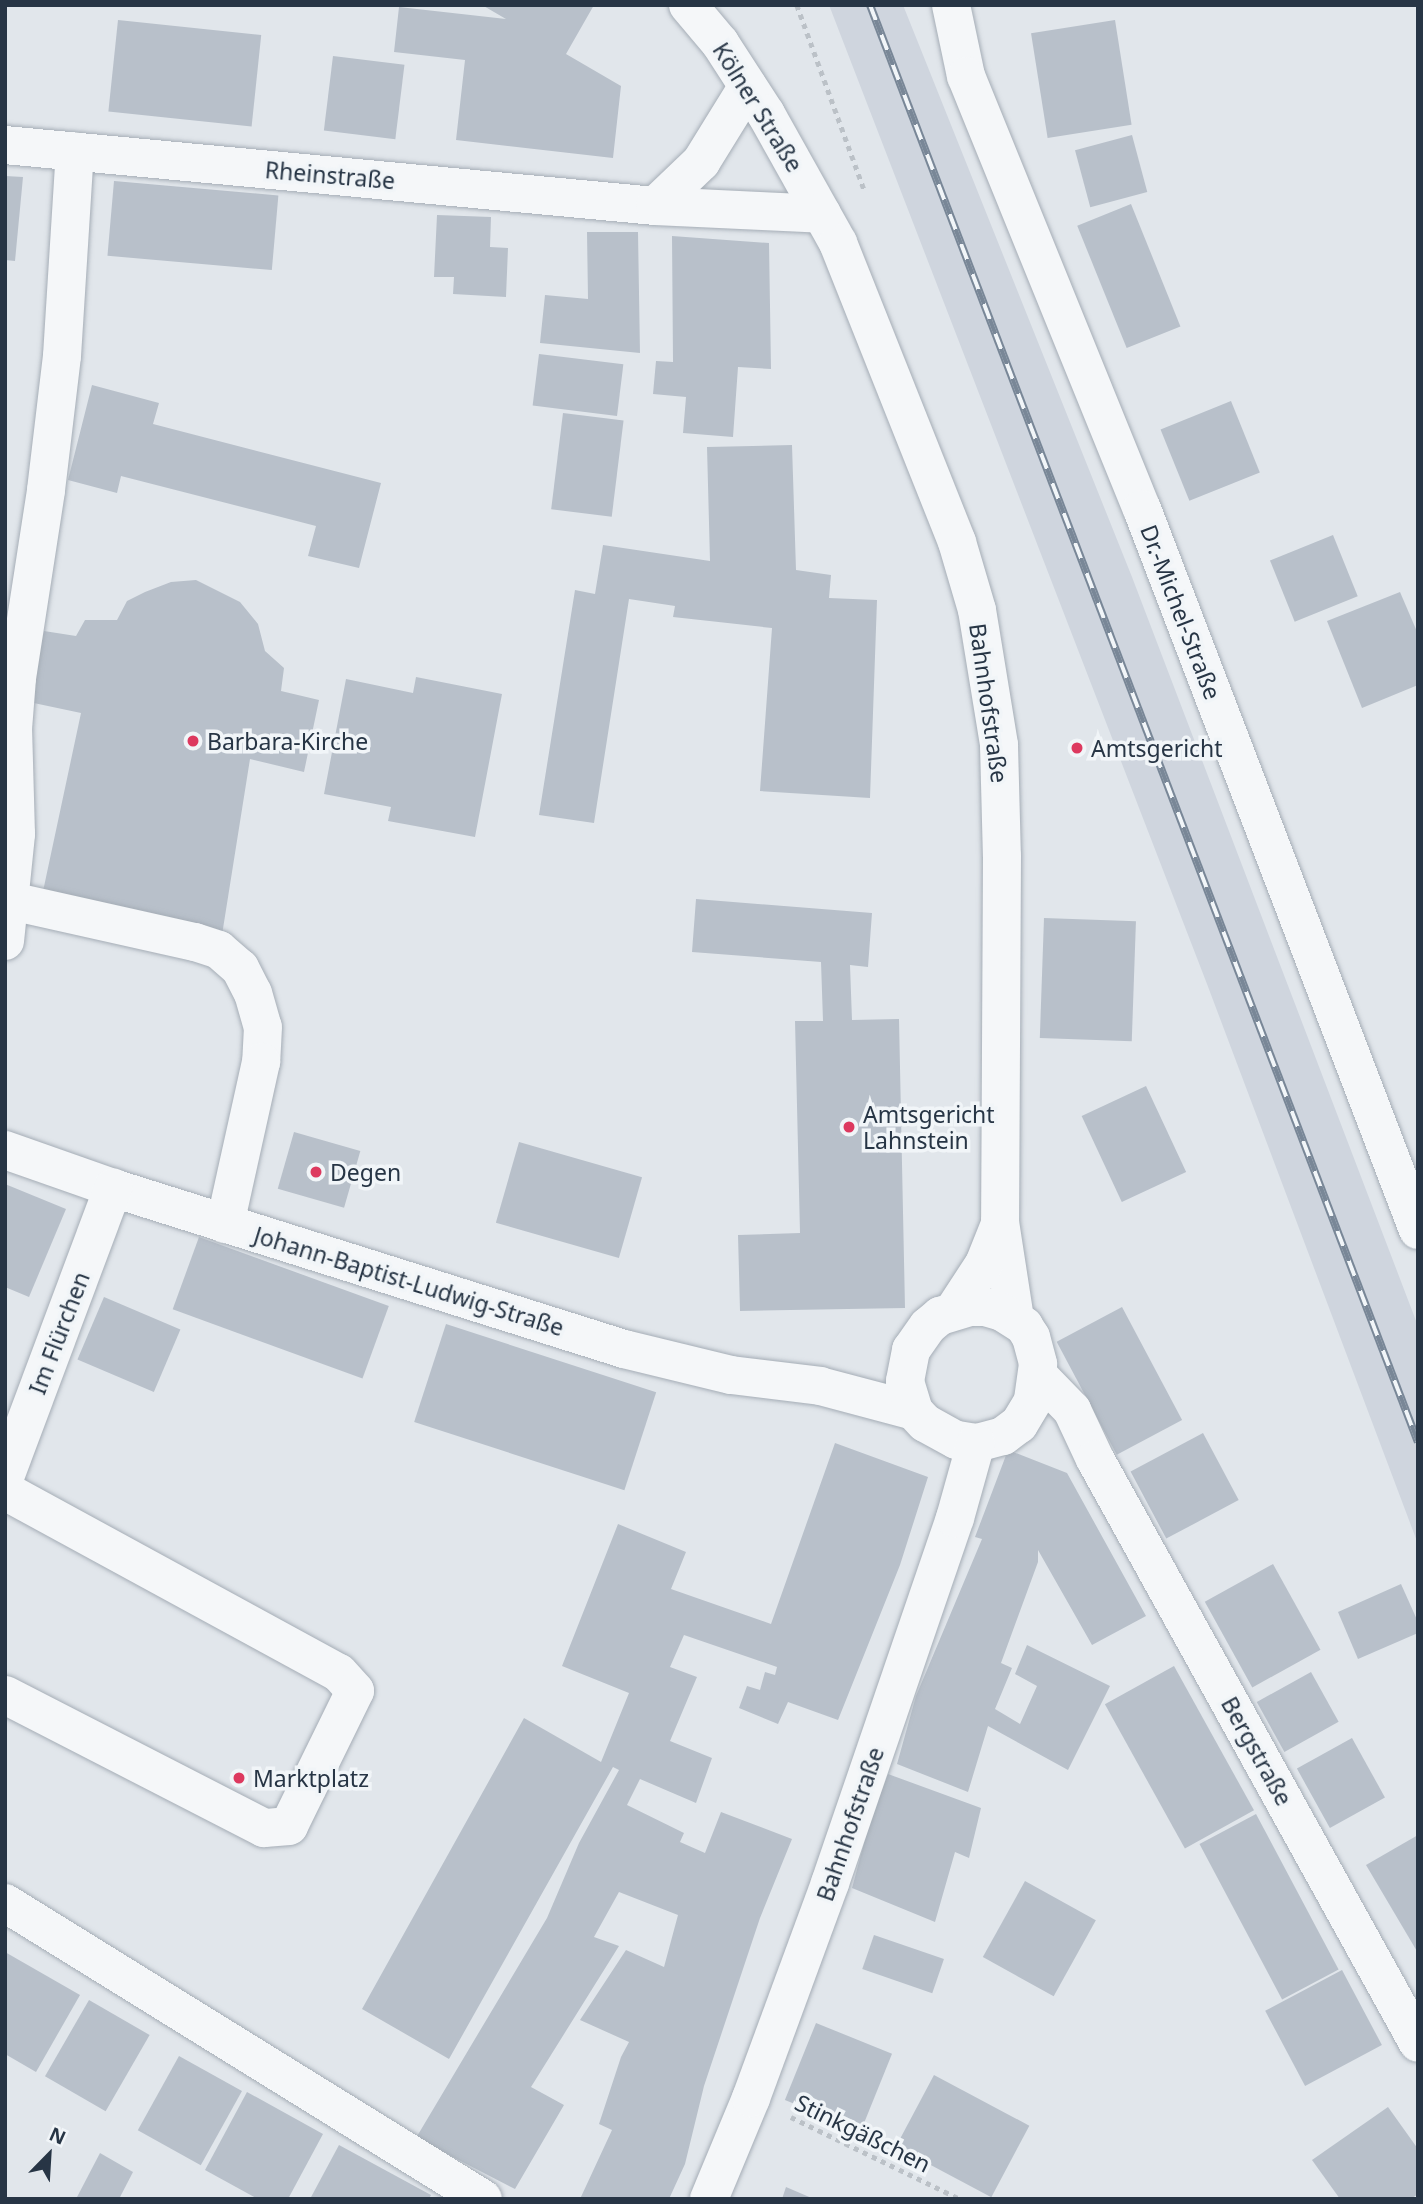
<!DOCTYPE html>
<html>
<head>
<meta charset="utf-8">
<style>
  body { margin:0 }
  #map { position:relative; width:1423px; height:2204px; overflow:hidden; background:#e1e6eb; font-family:"Noto Sans",sans-serif }
  div>[style] { position:absolute }
  .built>* { inset:0; background:#cfd5de }
  .building>* { inset:0; background:#b8c0ca; transform-origin:0 0 }
  .path>* { height:4.5px; margin-top:-2.25px; transform-origin:0; background:repeating-linear-gradient(90deg,#bbc1c7 0 5px,transparent 0 10px) }
  .roads { filter:drop-shadow(0 0 2px #a5adb6) drop-shadow(0 0 2px #a5adb6) }
  .minor>* { height:38px; margin:-19px; padding:0 19px; transform-origin:19px; border-radius:19px; background:#f5f7f9 }
  .rail>* { height:8px; margin-top:-4px; transform-origin:0; background:repeating-linear-gradient(90deg,#f1f5f8 0 16px,#798797 0 32px); box-sizing:border-box; border-block:2px solid #798797 }
  .dots>* { width:19px; height:19px; translate:-50% -50%; box-sizing:border-box; border:4px solid #f1f5f8; border-radius:50% }
  span { translate:-50% -50%; white-space:nowrap; text-align:center; line-height:1.15; -webkit-text-stroke:7px #f1f5f8; paint-order:stroke }
  .street-label { font-size:23px; color:#273545 }
  .poi-label { font-size:23px; color:#273545 }
  .left { translate:0 -50%; text-align:left }
  .frame { position:absolute; inset:0; border:7px solid #273545; pointer-events:none }
  .north { position:absolute; left:14px; top:2120px; width:70px; height:70px; -webkit-text-stroke:5px #f1f5f8; paint-order:stroke; rotate:24deg; font-size:19px; font-weight:700; line-height:28px; text-align:center; color:#273545 }
  .north::after { content:''; display:block; margin:auto; width:24px; height:32px; background:#273545; clip-path:polygon(50% 0,100% 100%,50% 72%,0 100%) }
</style>
</head>
<body>
<div id="map">
  <div class="built">
    <div style="clip-path:polygon(829px 5px,903px 5px,1132px 577px,1418px 1326px,1418px 1544px,1207px 984px)"></div>
  </div>
  <div class="building">
    <div style="clip-path:polygon(482px 5px,594px 5px,566px 54px,621px 86px,613px 158px,456px 140px,465px 60px,394px 52px,399px 7px,506px 19px)"></div>
    <div style="left:118px;top:20px;width:144px;height:92px;rotate:6deg"></div>
    <div style="left:1115px;top:20px;width:106px;height:85px;rotate:81deg"></div>
    <div style="left:333px;top:56px;width:72px;height:75px;rotate:7deg"></div>
    <div style="left:1132px;top:135px;width:59px;height:59px;rotate:75deg"></div>
    <div style="clip-path:polygon(5px 176px,23px 177px,15px 261px,5px 260px)"></div>
    <div style="left:114px;top:181px;width:165px;height:75px;rotate:5deg"></div>
    <div style="left:1131px;top:204px;width:132px;height:58px;rotate:68deg"></div>
    <div style="clip-path:polygon(437px 215px,491px 217px,490px 247px,508px 248px,506px 297px,453px 294px,454px 277px,434px 277px)"></div>
    <div style="clip-path:polygon(587px 232px,638px 232px,640px 353px,540px 343px,545px 295px,588px 299px)"></div>
    <div style="clip-path:polygon(672px 236px,769px 243px,771px 369px,738px 367px,733px 437px,683px 433px,686px 397px,653px 394px,656px 361px,673px 362px)"></div>
    <div style="left:539px;top:354px;width:85px;height:52px;rotate:7deg"></div>
    <div style="clip-path:polygon(92px 385px,159px 403px,153px 424px,381px 483px,359px 568px,308px 556px,316px 526px,121px 476px,117px 493px,68px 480px)"></div>
    <div style="left:1231px;top:401px;width:77px;height:76px;rotate:68deg"></div>
    <div style="left:563px;top:413px;width:61px;height:97px;rotate:7deg"></div>
    <div style="clip-path:polygon(792px 445px,796px 570px,831px 575px,829px 598px,877px 600px,870px 798px,760px 791px,772px 628px,673px 617px,675px 606px,629px 599px,594px 823px,539px 815px,575px 590px,595px 594px,603px 545px,710px 561px,707px 447px)"></div>
    <div style="left:1333px;top:535px;width:66px;height:68px;rotate:68deg"></div>
    <div style="clip-path:polygon(196px 580px,240px 602px,258px 624px,265px 651px,284px 668px,281px 691px,319px 700px,304px 772px,250px 759px,222px 935px,42px 896px,81px 713px,29px 702px,44px 631px,76px 636px,85px 620px,117px 620px,127px 601px,145px 592px,171px 582px)"></div>
    <div style="clip-path:polygon(1400px 592px,1418px 634px,1418px 685px,1362px 708px,1327px 621px)"></div>
    <div style="clip-path:polygon(416px 677px,502px 694px,475px 837px,388px 821px,391px 807px,324px 794px,346px 679px,413px 693px)"></div>
    <div style="clip-path:polygon(696px 899px,872px 913px,868px 967px,850px 965px,852px 1020px,899px 1019px,905px 1308px,740px 1311px,738px 1235px,800px 1233px,795px 1021px,823px 1021px,821px 962px,692px 952px)"></div>
    <div style="left:1044px;top:918px;width:92px;height:120px;rotate:2deg"></div>
    <div style="left:1146px;top:1086px;width:95px;height:71px;rotate:65deg"></div>
    <div style="left:294px;top:1132px;width:69px;height:59px;rotate:16deg"></div>
    <div style="left:519px;top:1142px;width:128px;height:84px;rotate:16deg"></div>
    <div style="clip-path:polygon(5px 1184px,66px 1209px,29px 1297px,5px 1287px)"></div>
    <div style="left:199px;top:1237px;width:202px;height:77px;rotate:20deg"></div>
    <div style="left:104px;top:1297px;width:83px;height:68px;rotate:23deg"></div>
    <div style="left:1122px;top:1307px;width:128px;height:74px;rotate:62deg"></div>
    <div style="left:446px;top:1324px;width:221px;height:103px;rotate:18deg"></div>
    <div style="left:1203px;top:1433px;width:76px;height:82px;rotate:62deg"></div>
    <div style="clip-path:polygon(835px 1443px,928px 1477px,900px 1565px,838px 1720px,788px 1702px,778px 1724px,739px 1708px,747px 1686px,760px 1690px,765px 1672px,775px 1675px,777px 1667px,684px 1635px,670px 1667px,697px 1677px,670px 1741px,712px 1758px,696px 1803px,640px 1779px,627px 1805px,684px 1833px,680px 1842px,705px 1853px,721px 1812px,792px 1839px,760px 1918px,704px 2086px,685px 2164px,669px 2199px,580px 2199px,612px 2130px,599px 2124px,621px 2057px,629px 2042px,580px 2020px,626px 1950px,664px 1967px,678px 1915px,619px 1892px,594px 1937px,619px 1946px,531px 2087px,564px 2105px,515px 2189px,416px 2138px,547px 1918px,579px 1843px,619px 1770px,613px 1767px,449px 2059px,362px 2009px,524px 1718px,601px 1762px,629px 1693px,562px 1666px,618px 1524px,686px 1552px,671px 1589px,771px 1624px)"></div>
    <div style="clip-path:polygon(1008px 1450px,1067px 1473px,1146px 1616px,1092px 1645px,1038px 1550px,1038px 1562px,1001px 1663px,1012px 1668px,995px 1709px,1020px 1724px,1037px 1686px,1015px 1674px,1027px 1645px,1110px 1686px,1068px 1770px,988px 1726px,968px 1792px,897px 1764px,916px 1696px,982px 1539px,975px 1537px)"></div>
    <div style="left:1273px;top:1564px;width:98px;height:78px;rotate:61deg"></div>
    <div style="clip-path:polygon(1401px 1584px,1418px 1622px,1418px 1633px,1358px 1659px,1338px 1612px)"></div>
    <div style="left:1174px;top:1666px;width:165px;height:79px;rotate:61deg"></div>
    <div style="left:1311px;top:1672px;width:57px;height:62px;rotate:61deg"></div>
    <div style="left:1352px;top:1738px;width:68px;height:63px;rotate:61deg"></div>
    <div style="clip-path:polygon(888px 1774px,981px 1808px,969px 1858px,955px 1852px,935px 1922px,852px 1888px,870px 1821px)"></div>
    <div style="left:1256px;top:1814px;width:176px;height:64px;rotate:62deg"></div>
    <div style="clip-path:polygon(1418px 1835px,1418px 1953px,1366px 1865px)"></div>
    <div style="left:1025px;top:1881px;width:81px;height:87px;rotate:29deg"></div>
    <div style="left:874px;top:1935px;width:74px;height:36px;rotate:19deg"></div>
    <div style="clip-path:polygon(5px 1952px,80px 1995px,36px 2072px,5px 2054px)"></div>
    <div style="left:1342px;top:1970px;width:85px;height:87px;rotate:62deg"></div>
    <div style="left:89px;top:2000px;width:70px;height:88px;rotate:30deg"></div>
    <div style="left:816px;top:2023px;width:82px;height:83px;rotate:22deg"></div>
    <div style="left:179px;top:2056px;width:72px;height:85px;rotate:29deg"></div>
    <div style="left:934px;top:2075px;width:108px;height:81px;rotate:28deg"></div>
    <div style="clip-path:polygon(247px 2092px,323px 2134px,288px 2199px,258px 2199px,205px 2170px)"></div>
    <div style="clip-path:polygon(1388px 2107px,1418px 2149px,1418px 2194px,1411px 2199px,1340px 2199px,1312px 2160px)"></div>
    <div style="clip-path:polygon(339px 2145px,431px 2195px,429px 2199px,310px 2199px)"></div>
    <div style="clip-path:polygon(100px 2153px,133px 2172px,119px 2199px,76px 2199px)"></div>
    <div style="clip-path:polygon(786px 2187px,814px 2199px,782px 2199px)"></div>
  </div>
  <div class="path">
    <div style="left:797px;top:5px;width:196px;rotate:70deg"></div>
    <div style="left:791px;top:2117px;width:188px;rotate:25.9deg"></div>
  </div>
  <div class="roads">
    <div class="minor">
      <div style="left:688px;top:5px;width:50px;rotate:49.9deg"></div>
      <div style="left:720px;top:43px;width:85px;rotate:57.1deg"></div>
      <div style="left:766px;top:114px;width:148px;rotate:60.8deg"></div>
      <div style="left:838px;top:243px;width:322px;rotate:68.3deg"></div>
      <div style="left:957px;top:542px;width:71px;rotate:73.6deg"></div>
      <div style="left:977px;top:610px;width:137px;rotate:80.7deg"></div>
      <div style="left:999px;top:745px;width:111px;rotate:88.5deg"></div>
      <div style="left:1002px;top:856px;width:366px;rotate:90.3deg"></div>
      <div style="left:1000px;top:1222px;width:98px;rotate:81.2deg"></div>
      <div style="left:951px;top:5px;width:73px;rotate:78.1deg"></div>
      <div style="left:966px;top:76px;width:467px;rotate:67.9deg"></div>
      <div style="left:1142px;top:509px;width:772px;rotate:69.05deg"></div>
      <div style="left:5px;top:145px;width:653px;rotate:5.36deg"></div>
      <div style="left:655px;top:206px;width:167px;rotate:2.7deg"></div>
      <div style="left:655px;top:206px;width:64px;rotate:-43.7deg"></div>
      <div style="left:701px;top:162px;width:89px;rotate:-58.3deg"></div>
      <div style="left:11px;top:901px;width:189px;rotate:12.6deg"></div>
      <div style="left:195px;top:942px;width:25px;rotate:18deg"></div>
      <div style="left:219px;top:950px;width:28px;rotate:41deg"></div>
      <div style="left:240px;top:968px;width:28px;rotate:63deg"></div>
      <div style="left:253px;top:993px;width:35px;rotate:74deg"></div>
      <div style="left:263px;top:1027px;width:35px;rotate:93deg"></div>
      <div style="left:261px;top:1062px;width:166px;rotate:102.5deg"></div>
      <div style="left:5px;top:941px;width:108px;rotate:-84.1deg"></div>
      <div style="left:16px;top:834px;width:105px;rotate:-91.6deg"></div>
      <div style="left:13px;top:729px;width:51px;rotate:-85.5deg"></div>
      <div style="left:17px;top:678px;width:190px;rotate:-81.2deg"></div>
      <div style="left:46px;top:490px;width:135px;rotate:-83.2deg"></div>
      <div style="left:62px;top:356px;width:205px;rotate:-86.4deg"></div>
      <div style="left:5px;top:1150px;width:114px;rotate:19.4deg"></div>
      <div style="left:113px;top:1188px;width:536px;rotate:17.49deg"></div>
      <div style="left:624px;top:1349px;width:110px;rotate:13.7deg"></div>
      <div style="left:731px;top:1375px;width:90px;rotate:7deg"></div>
      <div style="left:820px;top:1386px;width:97px;rotate:14.9deg"></div>
      <div style="left:969px;top:1307px;width:16px"></div>
      <div style="left:985px;top:1307px;width:18px;rotate:16deg"></div>
      <div style="left:1002px;top:1312px;width:26px;rotate:32deg"></div>
      <div style="left:1024px;top:1326px;width:13px;rotate:58deg"></div>
      <div style="left:1031px;top:1337px;width:28px;rotate:75deg"></div>
      <div style="left:1038px;top:1364px;width:37px;rotate:98deg"></div>
      <div style="left:1033px;top:1401px;width:27px;rotate:121deg"></div>
      <div style="left:1019px;top:1424px;width:20px;rotate:143deg"></div>
      <div style="left:1003px;top:1436px;width:28px;rotate:165deg"></div>
      <div style="left:976px;top:1443px;width:20px;rotate:-171deg"></div>
      <div style="left:956px;top:1440px;width:35px;rotate:-151deg"></div>
      <div style="left:925px;top:1423px;width:16px;rotate:-133deg"></div>
      <div style="left:914px;top:1411px;width:31px;rotate:-107deg"></div>
      <div style="left:905px;top:1381px;width:32px;rotate:-79deg"></div>
      <div style="left:911px;top:1350px;width:29px;rotate:-55deg"></div>
      <div style="left:928px;top:1326px;width:16px;rotate:-40deg"></div>
      <div style="left:940px;top:1316px;width:30px;rotate:-17deg"></div>
      <div style="left:954px;top:1310px;width:55px;rotate:-56.9deg"></div>
      <div style="left:984px;top:1264px;width:43px;rotate:-68.2deg"></div>
      <div style="left:1038px;top:1375px;width:49px;rotate:45.8deg"></div>
      <div style="left:1072px;top:1410px;width:54px;rotate:64.9deg"></div>
      <div style="left:1095px;top:1459px;width:667px;rotate:61.05deg"></div>
      <div style="left:5px;top:1477px;width:309px;rotate:-69.5deg"></div>
      <div style="left:5px;top:1491px;width:380px;rotate:28.6deg"></div>
      <div style="left:339px;top:1673px;width:24px;rotate:48deg"></div>
      <div style="left:355px;top:1691px;width:150px;rotate:116.1deg"></div>
      <div style="left:289px;top:1826px;width:25px;rotate:175deg"></div>
      <div style="left:264px;top:1828px;width:291px;rotate:-152.8deg"></div>
      <div style="left:5px;top:1903px;width:562px;rotate:31.77deg"></div>
      <div style="left:709px;top:2199px;width:109px;rotate:-67.4deg"></div>
      <div style="left:751px;top:2098px;width:229px;rotate:-69.8deg"></div>
      <div style="left:830px;top:1883px;width:386px;rotate:-71.1deg"></div>
      <div style="left:955px;top:1518px;width:78px;rotate:-74.4deg"></div>
    </div>
  </div>
  <div class="rail">
    <div style="left:870px;top:5px;width:1538px;rotate:69.13deg"></div>
  </div>
  <div class="dots">
    <div style="left:193px;top:741px;background:#dd395f"></div>
    <div style="left:1077px;top:748px;background:#dd395f"></div>
    <div style="left:849px;top:1127px;background:#dd395f"></div>
    <div style="left:316px;top:1172px;background:#dd395f"></div>
    <div style="left:239px;top:1778px;background:#dd395f"></div>
  </div>
  <div class="street-label">
    <span style="left:758px;top:107px;rotate:58deg">Kölner Straße</span>
    <span style="left:330px;top:175px;rotate:5deg">Rheinstraße</span>
    <span style="left:1181px;top:612px;rotate:69deg">Dr.-Michel-Straße</span>
    <span style="left:989px;top:703px;rotate:82deg">Bahnhofstraße</span>
    <span style="left:409px;top:1281px;rotate:17deg">Johann-Baptist-Ludwig-Straße</span>
    <span style="left:59px;top:1333px;rotate:-69deg">Im Flürchen</span>
    <span style="left:1257px;top:1751px;rotate:61deg">Bergstraße</span>
    <span style="left:850px;top:1824px;rotate:-71deg">Bahnhofstraße</span>
    <span style="left:863px;top:2133px;rotate:26deg">Stinkgäßchen</span>
  </div>
  <div class="poi-label">
    <span class="left" style="left:207px;top:741px">Barbara-Kirche</span>
    <span class="left" style="left:1091px;top:748px">Amtsgericht</span>
    <span class="left" style="left:863px;top:1127px">Amtsgericht<br>Lahnstein</span>
    <span class="left" style="left:330px;top:1172px">Degen</span>
    <span class="left" style="left:253px;top:1778px">Marktplatz</span>
  </div>
  <div class="frame"></div>
  <div class="north">N</div>
</div>
</body>
</html>
